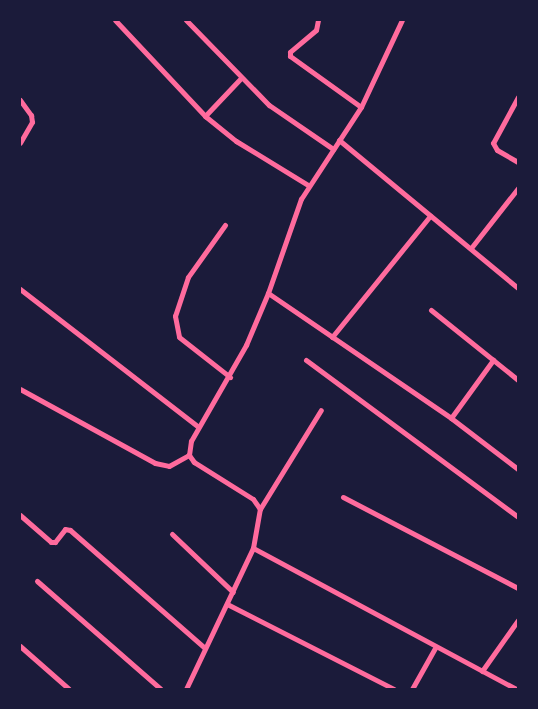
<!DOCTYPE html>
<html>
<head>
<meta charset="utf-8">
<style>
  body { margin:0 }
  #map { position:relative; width:538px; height:709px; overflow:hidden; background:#1b1b3a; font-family:"DM Sans",sans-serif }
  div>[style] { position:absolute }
  .minor>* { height:5px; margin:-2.5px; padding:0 2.5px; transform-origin:2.5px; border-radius:2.5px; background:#ff6b9d }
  span { translate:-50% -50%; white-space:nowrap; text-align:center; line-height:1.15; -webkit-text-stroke:5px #1b1b3a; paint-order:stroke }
  .frame { position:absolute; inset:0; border:21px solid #1b1b3a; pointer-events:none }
</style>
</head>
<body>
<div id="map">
  <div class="minor">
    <div style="left:115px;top:20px;width:132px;rotate:46.8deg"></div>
    <div style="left:205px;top:116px;width:40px;rotate:39deg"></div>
    <div style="left:236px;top:141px;width:84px;rotate:31.4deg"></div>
    <div style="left:186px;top:20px;width:119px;rotate:45.7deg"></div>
    <div style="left:269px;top:105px;width:78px;rotate:34.5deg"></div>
    <div style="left:318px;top:20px;width:10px;rotate:101deg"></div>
    <div style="left:316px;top:30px;width:34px;rotate:140deg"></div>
    <div style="left:290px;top:52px;width:4px;rotate:90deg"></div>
    <div style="left:290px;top:56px;width:87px;rotate:35.7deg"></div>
    <div style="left:518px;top:97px;width:52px;rotate:118.5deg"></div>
    <div style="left:493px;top:143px;width:8px;rotate:60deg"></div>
    <div style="left:497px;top:150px;width:24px;rotate:30deg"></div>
    <div style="left:20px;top:100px;width:19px;rotate:54deg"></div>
    <div style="left:31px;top:115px;width:7px;rotate:82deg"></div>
    <div style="left:32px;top:122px;width:24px;rotate:120deg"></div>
    <div style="left:205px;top:116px;width:51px;rotate:-46.6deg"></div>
    <div style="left:339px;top:140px;width:232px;rotate:39.6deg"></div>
    <div style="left:225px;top:225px;width:64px;rotate:125.4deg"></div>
    <div style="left:188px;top:277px;width:41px;rotate:108.4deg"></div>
    <div style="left:175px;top:316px;width:21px;rotate:79deg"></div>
    <div style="left:179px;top:337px;width:65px;rotate:38.1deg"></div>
    <div style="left:471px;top:248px;width:76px;rotate:-51.9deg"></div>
    <div style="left:20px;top:289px;width:224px;rotate:37.7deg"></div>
    <div style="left:268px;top:293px;width:222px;rotate:34.3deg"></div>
    <div style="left:451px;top:418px;width:84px;rotate:37.3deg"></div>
    <div style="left:431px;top:310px;width:112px;rotate:38.8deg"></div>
    <div style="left:332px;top:337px;width:156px;rotate:-51deg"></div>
    <div style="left:306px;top:360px;width:264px;rotate:36.5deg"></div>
    <div style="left:20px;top:389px;width:154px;rotate:28.7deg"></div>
    <div style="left:155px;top:463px;width:14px;rotate:12deg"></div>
    <div style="left:169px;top:466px;width:23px;rotate:-29deg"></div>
    <div style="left:451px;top:418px;width:72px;rotate:-54.1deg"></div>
    <div style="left:343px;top:497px;width:197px;rotate:27.5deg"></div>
    <div style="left:260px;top:509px;width:116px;rotate:-58.4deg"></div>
    <div style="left:20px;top:515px;width:41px;rotate:41.1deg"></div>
    <div style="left:51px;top:542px;width:4px"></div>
    <div style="left:55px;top:542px;width:16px;rotate:-52deg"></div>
    <div style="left:65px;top:529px;width:5px;rotate:11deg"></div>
    <div style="left:70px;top:530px;width:179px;rotate:41.2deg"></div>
    <div style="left:172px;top:534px;width:84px;rotate:43.6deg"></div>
    <div style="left:253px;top:548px;width:298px;rotate:28.2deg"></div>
    <div style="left:37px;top:581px;width:164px;rotate:41.1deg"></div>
    <div style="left:227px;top:604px;width:187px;rotate:27deg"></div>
    <div style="left:20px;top:646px;width:65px;rotate:41.3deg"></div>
    <div style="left:482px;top:671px;width:62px;rotate:-54.8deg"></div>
    <div style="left:186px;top:689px;width:156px;rotate:-64.6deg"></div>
    <div style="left:253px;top:548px;width:40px;rotate:-80deg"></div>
    <div style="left:260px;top:509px;width:12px;rotate:-125deg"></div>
    <div style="left:253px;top:499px;width:70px;rotate:-147.9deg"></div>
    <div style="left:194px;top:462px;width:9px;rotate:-126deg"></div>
    <div style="left:189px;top:455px;width:14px;rotate:-82deg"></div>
    <div style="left:191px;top:441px;width:111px;rotate:-60.2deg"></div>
    <div style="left:246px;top:345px;width:56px;rotate:-67.1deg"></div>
    <div style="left:268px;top:293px;width:100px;rotate:-70.7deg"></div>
    <div style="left:301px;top:199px;width:110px;rotate:-56.9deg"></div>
    <div style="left:361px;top:107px;width:96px;rotate:-64.8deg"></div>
    <div style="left:412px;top:689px;width:47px;rotate:-60.7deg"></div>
  </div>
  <div class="frame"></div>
</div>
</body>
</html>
